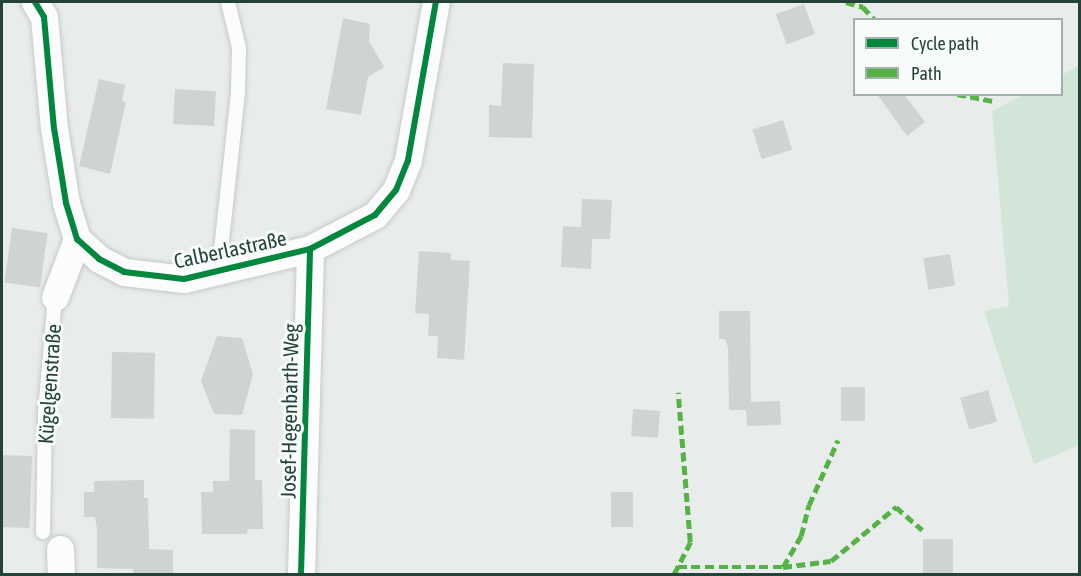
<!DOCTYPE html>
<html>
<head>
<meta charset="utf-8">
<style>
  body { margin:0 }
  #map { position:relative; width:1081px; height:576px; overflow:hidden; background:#e8edeb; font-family:"Asap Condensed",sans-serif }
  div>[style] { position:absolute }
  .green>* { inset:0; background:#d1e6d8 }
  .building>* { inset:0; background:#cfd4d2; transform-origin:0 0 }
  .roads { filter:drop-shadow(0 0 2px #c5cac8) drop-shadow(0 0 2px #c5cac8) }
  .lane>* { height:14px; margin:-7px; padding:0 7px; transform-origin:7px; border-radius:7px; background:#fcfcfc }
  .street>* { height:27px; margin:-13.5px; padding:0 13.5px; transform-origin:13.5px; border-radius:13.5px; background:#fcfcfc }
  .quiet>* { height:4.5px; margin-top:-2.25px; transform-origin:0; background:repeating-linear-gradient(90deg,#55b346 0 9px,transparent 0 13.5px) }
  .cycleway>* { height:6px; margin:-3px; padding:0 3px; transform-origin:3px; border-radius:3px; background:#00873e }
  span { translate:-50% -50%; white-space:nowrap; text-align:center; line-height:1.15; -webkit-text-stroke:6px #f7fbf9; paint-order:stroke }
  .street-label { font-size:21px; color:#24423a }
  .frame { position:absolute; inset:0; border:3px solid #24423a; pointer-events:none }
  .legend { position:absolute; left:853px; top:18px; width:210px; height:78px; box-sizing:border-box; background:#f7fbf9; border:2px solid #a3b1ad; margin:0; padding:8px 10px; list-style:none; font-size:18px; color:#24423a }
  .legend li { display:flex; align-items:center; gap:12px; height:30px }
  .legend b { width:30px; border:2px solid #a3b1ad }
</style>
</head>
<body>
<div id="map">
  <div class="green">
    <div style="clip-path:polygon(1079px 65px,1079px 445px,1034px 464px,984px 311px,1009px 306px,992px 111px,1023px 95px,1062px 94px,1062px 75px)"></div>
  </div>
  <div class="building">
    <div style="left:804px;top:4px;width:32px;height:30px;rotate:70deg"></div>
    <div style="clip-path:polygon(343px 18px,370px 24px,369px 41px,384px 67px,368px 77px,361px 115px,326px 109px)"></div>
    <div style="clip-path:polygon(503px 63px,534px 64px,532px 138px,489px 137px,489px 105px,501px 106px)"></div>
    <div style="clip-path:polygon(99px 79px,125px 85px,122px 101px,126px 102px,110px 174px,79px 166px)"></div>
    <div style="left:175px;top:89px;width:41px;height:35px;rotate:3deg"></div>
    <div style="clip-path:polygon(877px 94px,904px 94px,925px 122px,907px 136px)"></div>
    <div style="left:783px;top:120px;width:31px;height:32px;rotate:73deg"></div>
    <div style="clip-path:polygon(582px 199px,612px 200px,610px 239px,592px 239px,591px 269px,561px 267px,563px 226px,581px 227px)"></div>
    <div style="left:12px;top:228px;width:36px;height:55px;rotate:8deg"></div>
    <div style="clip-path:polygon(419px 251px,451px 253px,451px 260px,470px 261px,464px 360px,437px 358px,438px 336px,428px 336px,429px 314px,415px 313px)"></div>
    <div style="left:950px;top:254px;width:32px;height:27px;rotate:81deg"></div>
    <div style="clip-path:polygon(719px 311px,750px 311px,751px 402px,780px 401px,781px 425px,747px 426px,746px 410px,729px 410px,728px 347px,725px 339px,719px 339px)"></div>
    <div style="clip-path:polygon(217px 336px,242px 338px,253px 374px,242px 415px,214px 414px,201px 381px)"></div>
    <div style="left:112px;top:352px;width:43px;height:66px;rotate:1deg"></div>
    <div style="left:841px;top:387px;width:24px;height:34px"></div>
    <div style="left:988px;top:390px;width:33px;height:29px;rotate:74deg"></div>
    <div style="left:633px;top:409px;width:27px;height:27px;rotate:4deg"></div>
    <div style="clip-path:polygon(230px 429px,255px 430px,255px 480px,262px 480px,263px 529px,248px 529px,247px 534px,202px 534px,201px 492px,213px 492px,213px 481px,229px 481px)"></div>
    <div style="left:2px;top:455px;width:30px;height:72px;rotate:2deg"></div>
    <div style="clip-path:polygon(144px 480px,144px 498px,148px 498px,149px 549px,173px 550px,173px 574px,133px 574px,133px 569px,97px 568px,97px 529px,95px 517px,84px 517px,84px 492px,94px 492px,94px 481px)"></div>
    <div style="left:611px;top:492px;width:22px;height:35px"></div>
    <div style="left:953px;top:539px;width:35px;height:30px;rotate:90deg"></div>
  </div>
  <div class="roads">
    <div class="lane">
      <div style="left:219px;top:268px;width:177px;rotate:-83.8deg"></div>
      <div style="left:238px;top:92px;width:44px;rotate:-88.7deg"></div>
      <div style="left:239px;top:48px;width:47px;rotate:-103.4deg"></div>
      <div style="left:43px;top:532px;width:119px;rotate:-89deg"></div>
      <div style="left:45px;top:413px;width:116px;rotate:-85.1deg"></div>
    </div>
    <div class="street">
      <div style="left:35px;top:2px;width:17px;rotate:59deg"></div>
      <div style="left:44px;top:17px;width:111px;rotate:84.9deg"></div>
      <div style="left:54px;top:128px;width:76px;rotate:80.9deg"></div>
      <div style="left:66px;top:203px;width:38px;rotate:73deg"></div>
      <div style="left:77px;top:239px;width:30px;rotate:42deg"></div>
      <div style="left:99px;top:259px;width:28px;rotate:27deg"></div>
      <div style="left:124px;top:272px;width:60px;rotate:6.7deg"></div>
      <div style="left:184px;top:279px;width:130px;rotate:-13.4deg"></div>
      <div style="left:310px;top:249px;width:73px;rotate:-27.6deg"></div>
      <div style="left:375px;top:215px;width:33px;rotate:-50deg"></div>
      <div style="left:396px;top:190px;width:32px;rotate:-68deg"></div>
      <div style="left:408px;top:160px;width:160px;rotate:-80deg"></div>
      <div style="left:55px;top:297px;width:62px;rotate:-69.2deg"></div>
      <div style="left:60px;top:549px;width:25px;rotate:88deg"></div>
      <div style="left:301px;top:574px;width:325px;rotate:-88.4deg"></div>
    </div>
  </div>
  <div class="quiet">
    <div style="left:846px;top:2px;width:18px;rotate:16deg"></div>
    <div style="left:863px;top:7px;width:18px;rotate:47deg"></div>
    <div style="left:957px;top:94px;width:36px;rotate:11deg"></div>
    <div style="left:678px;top:567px;width:105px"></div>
    <div style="left:783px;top:567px;width:48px;rotate:-7.1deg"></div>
    <div style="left:831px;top:561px;width:85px;rotate:-39.7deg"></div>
    <div style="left:896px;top:507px;width:35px;rotate:41deg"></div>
    <div style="left:783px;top:567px;width:36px;rotate:-60deg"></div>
    <div style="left:801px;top:536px;width:32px;rotate:-76deg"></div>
    <div style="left:809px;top:505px;width:71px;rotate:-66deg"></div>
    <div style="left:674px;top:574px;width:36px;rotate:-63deg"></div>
    <div style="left:690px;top:542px;width:150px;rotate:-94.6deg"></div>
  </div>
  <div class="cycleway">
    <div style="left:35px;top:2px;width:17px;rotate:59deg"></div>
    <div style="left:44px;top:17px;width:111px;rotate:84.9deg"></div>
    <div style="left:54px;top:128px;width:76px;rotate:80.9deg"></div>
    <div style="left:66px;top:203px;width:38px;rotate:73deg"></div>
    <div style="left:77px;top:239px;width:30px;rotate:42deg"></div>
    <div style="left:99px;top:259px;width:28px;rotate:27deg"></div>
    <div style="left:124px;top:272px;width:60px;rotate:6.7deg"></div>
    <div style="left:184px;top:279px;width:130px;rotate:-13.4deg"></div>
    <div style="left:310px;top:249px;width:73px;rotate:-27.6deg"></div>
    <div style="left:375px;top:215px;width:33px;rotate:-50deg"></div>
    <div style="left:396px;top:190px;width:32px;rotate:-68deg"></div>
    <div style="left:408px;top:160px;width:160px;rotate:-80deg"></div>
    <div style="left:301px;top:574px;width:325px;rotate:-88.4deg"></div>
  </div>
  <div class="street-label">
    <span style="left:230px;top:249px;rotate:-12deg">Calberlastraße</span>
    <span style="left:49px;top:384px;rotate:-86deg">Kügelgenstraße</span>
    <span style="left:289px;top:411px;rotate:-89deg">Josef-Hegenbarth-Weg</span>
  </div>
  <div class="frame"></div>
  <ul class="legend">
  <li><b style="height:8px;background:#00873e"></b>Cycle path</li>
  <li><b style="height:8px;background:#55b346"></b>Path</li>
  </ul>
</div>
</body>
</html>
